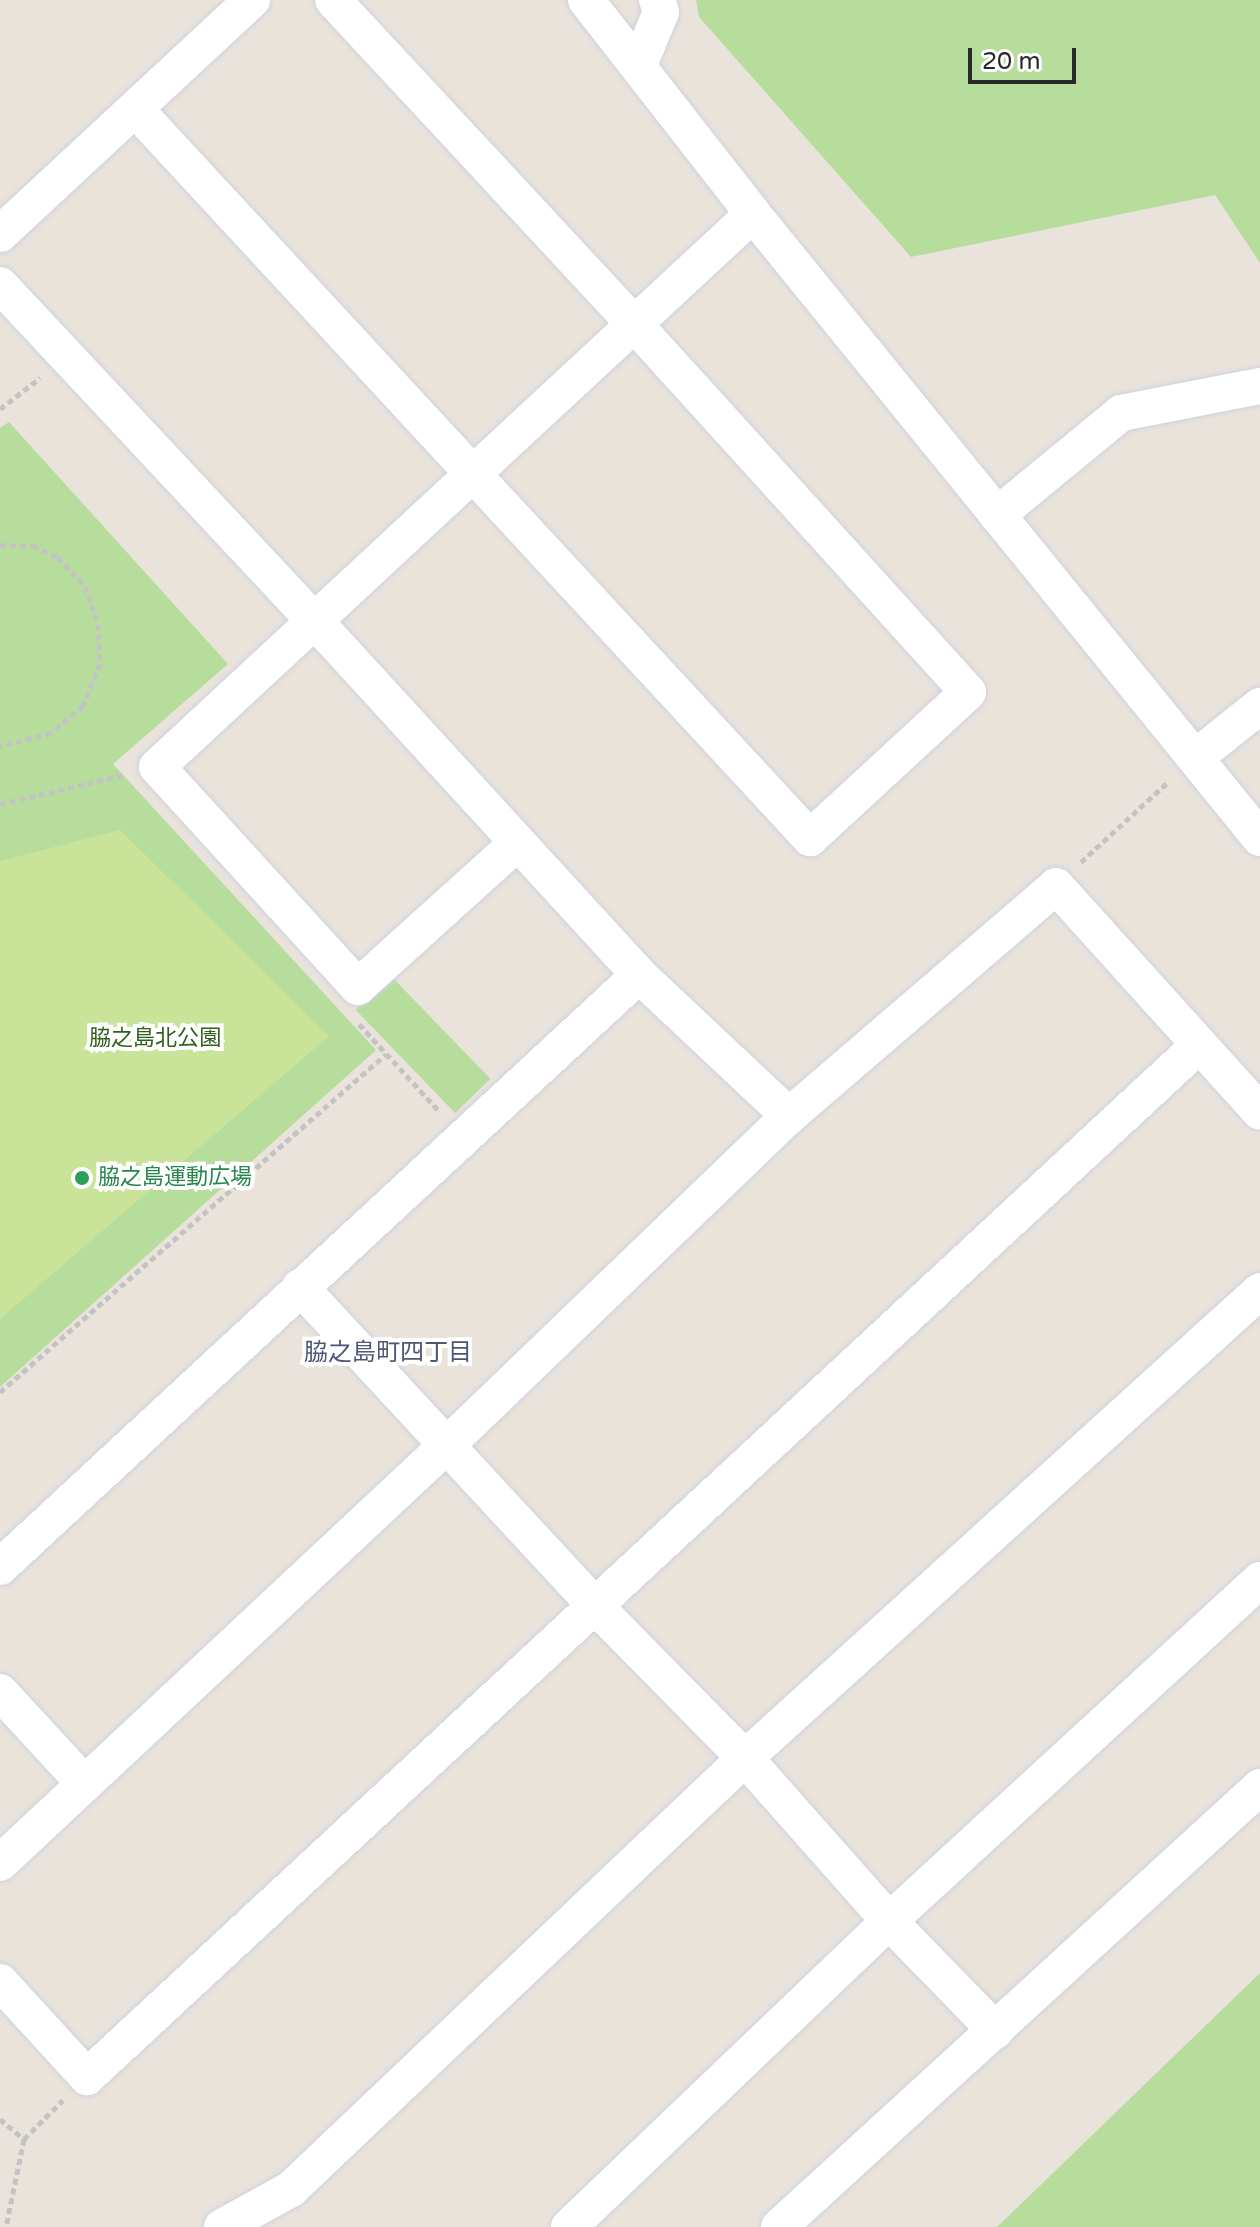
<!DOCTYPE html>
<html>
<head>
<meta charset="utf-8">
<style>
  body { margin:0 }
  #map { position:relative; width:1260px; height:2227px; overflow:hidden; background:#eae3dc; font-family:"Varela Round","Noto Sans JP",sans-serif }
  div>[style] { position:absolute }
  .green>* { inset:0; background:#b6dd9b; transform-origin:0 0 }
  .pitch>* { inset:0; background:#c9e498 }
  .path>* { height:5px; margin-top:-2.5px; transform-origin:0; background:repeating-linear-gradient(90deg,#c3c3c3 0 6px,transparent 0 10px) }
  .roads { filter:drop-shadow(0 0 2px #ced2dd) drop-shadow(0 0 2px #ced2dd) }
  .minor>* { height:36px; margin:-18px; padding:0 18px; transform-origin:18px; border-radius:18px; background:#fff }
  .dots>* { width:22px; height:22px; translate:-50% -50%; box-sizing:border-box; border:4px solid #fff; border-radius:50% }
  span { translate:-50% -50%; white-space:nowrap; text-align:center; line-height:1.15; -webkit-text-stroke:8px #fff; paint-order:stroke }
  .park-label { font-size:22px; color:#30601e }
  .leisure-label { font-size:22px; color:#27864d }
  .left { translate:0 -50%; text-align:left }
  .neighbourhood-label { font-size:24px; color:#4d5776 }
  .scale { position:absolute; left:968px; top:48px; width:108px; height:36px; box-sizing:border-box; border:4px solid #292929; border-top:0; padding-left:10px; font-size:24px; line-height:28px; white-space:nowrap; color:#292929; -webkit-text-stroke:6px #fff; paint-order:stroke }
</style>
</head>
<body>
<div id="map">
  <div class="green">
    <div style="clip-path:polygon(696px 0,1260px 0,1260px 263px,1215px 195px,911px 257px,699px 17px)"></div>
    <div style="clip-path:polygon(9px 422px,228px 664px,113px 764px,376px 1050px,0 1387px,0 428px)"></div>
    <div style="left:391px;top:976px;width:143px;height:49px;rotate:46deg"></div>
    <div style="clip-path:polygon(1260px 1973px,1260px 2227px,997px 2227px)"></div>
  </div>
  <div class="pitch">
    <div style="clip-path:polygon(120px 830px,329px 1036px,0 1319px,0 861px)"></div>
  </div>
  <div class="path">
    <div style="left:0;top:409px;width:51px;rotate:-37.8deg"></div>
    <div style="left:0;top:545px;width:33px;rotate:2deg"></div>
    <div style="left:33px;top:546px;width:27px;rotate:24deg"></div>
    <div style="left:58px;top:557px;width:40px;rotate:47deg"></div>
    <div style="left:85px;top:586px;width:40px;rotate:71.1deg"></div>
    <div style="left:98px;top:624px;width:40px;rotate:87.1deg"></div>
    <div style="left:100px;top:664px;width:45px;rotate:112deg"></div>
    <div style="left:83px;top:706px;width:42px;rotate:139.8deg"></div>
    <div style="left:51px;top:733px;width:53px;rotate:165.7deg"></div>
    <div style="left:0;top:804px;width:127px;rotate:-13.2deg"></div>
    <div style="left:1081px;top:862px;width:118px;rotate:-42.6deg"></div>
    <div style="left:359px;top:1024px;width:118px;rotate:47.4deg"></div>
    <div style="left:0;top:1392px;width:513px;rotate:-41.21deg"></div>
    <div style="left:0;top:2119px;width:31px;rotate:40deg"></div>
    <div style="left:24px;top:2139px;width:90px;rotate:101.6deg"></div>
    <div style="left:24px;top:2139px;width:55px;rotate:-45deg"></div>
  </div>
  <div class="roads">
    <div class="minor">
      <div style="left:586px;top:0;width:271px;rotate:52deg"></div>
      <div style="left:753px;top:214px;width:804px;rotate:50.91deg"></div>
      <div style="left:639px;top:65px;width:57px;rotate:-67.5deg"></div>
      <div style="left:661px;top:12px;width:13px;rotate:-108deg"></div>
      <div style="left:137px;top:111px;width:991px;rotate:47.21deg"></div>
      <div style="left:810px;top:838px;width:215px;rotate:-42.7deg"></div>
      <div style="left:968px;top:692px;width:494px;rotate:-132.2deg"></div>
      <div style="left:636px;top:326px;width:445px;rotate:-132.9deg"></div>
      <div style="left:0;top:234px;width:344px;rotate:-42.9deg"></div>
      <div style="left:0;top:285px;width:459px;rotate:46.9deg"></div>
      <div style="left:314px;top:620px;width:481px;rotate:47.5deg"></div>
      <div style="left:639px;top:975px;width:206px;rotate:43.2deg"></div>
      <div style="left:997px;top:515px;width:161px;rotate:-39.4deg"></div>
      <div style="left:1121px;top:413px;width:142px;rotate:-11deg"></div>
      <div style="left:1196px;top:757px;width:82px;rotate:-38.6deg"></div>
      <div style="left:516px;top:844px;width:213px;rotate:137.9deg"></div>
      <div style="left:358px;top:987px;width:298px;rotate:-132.4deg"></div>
      <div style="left:157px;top:767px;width:813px;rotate:-42.86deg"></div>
      <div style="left:300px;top:1287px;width:436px;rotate:47.2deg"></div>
      <div style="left:596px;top:1607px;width:212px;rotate:45.4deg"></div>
      <div style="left:745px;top:1758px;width:217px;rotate:48.5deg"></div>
      <div style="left:889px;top:1921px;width:153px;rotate:45.8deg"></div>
      <div style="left:0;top:1567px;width:871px;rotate:-42.81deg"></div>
      <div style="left:0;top:1692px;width:125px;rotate:47.3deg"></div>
      <div style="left:0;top:1863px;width:612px;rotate:-43.08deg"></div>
      <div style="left:447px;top:1445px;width:475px;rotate:-43.9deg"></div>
      <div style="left:789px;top:1116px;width:352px;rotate:-40.7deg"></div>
      <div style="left:1056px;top:886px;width:304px;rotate:47.9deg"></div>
      <div style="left:0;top:1982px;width:129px;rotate:47.5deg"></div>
      <div style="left:87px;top:2077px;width:1517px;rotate:-42.86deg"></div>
      <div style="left:222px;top:2227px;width:79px;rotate:-28.8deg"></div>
      <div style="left:291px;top:2189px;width:626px;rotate:-43.51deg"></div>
      <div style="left:745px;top:1758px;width:695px;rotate:-42.2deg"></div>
      <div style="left:569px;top:2227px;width:443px;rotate:-43.7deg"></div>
      <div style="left:889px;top:1921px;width:504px;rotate:-42.59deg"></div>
      <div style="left:779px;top:2227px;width:652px;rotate:-42.45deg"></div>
    </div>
  </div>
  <div class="dots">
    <div style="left:82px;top:1178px;background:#2e9e5b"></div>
  </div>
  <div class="park-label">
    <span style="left:155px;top:1039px">脇之島北公園</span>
  </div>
  <div class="leisure-label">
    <span class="left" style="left:98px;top:1178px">脇之島運動広場</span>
  </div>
  <div class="neighbourhood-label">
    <span style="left:388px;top:1353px">脇之島町四丁目</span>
  </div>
  <div class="scale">20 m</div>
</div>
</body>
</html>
